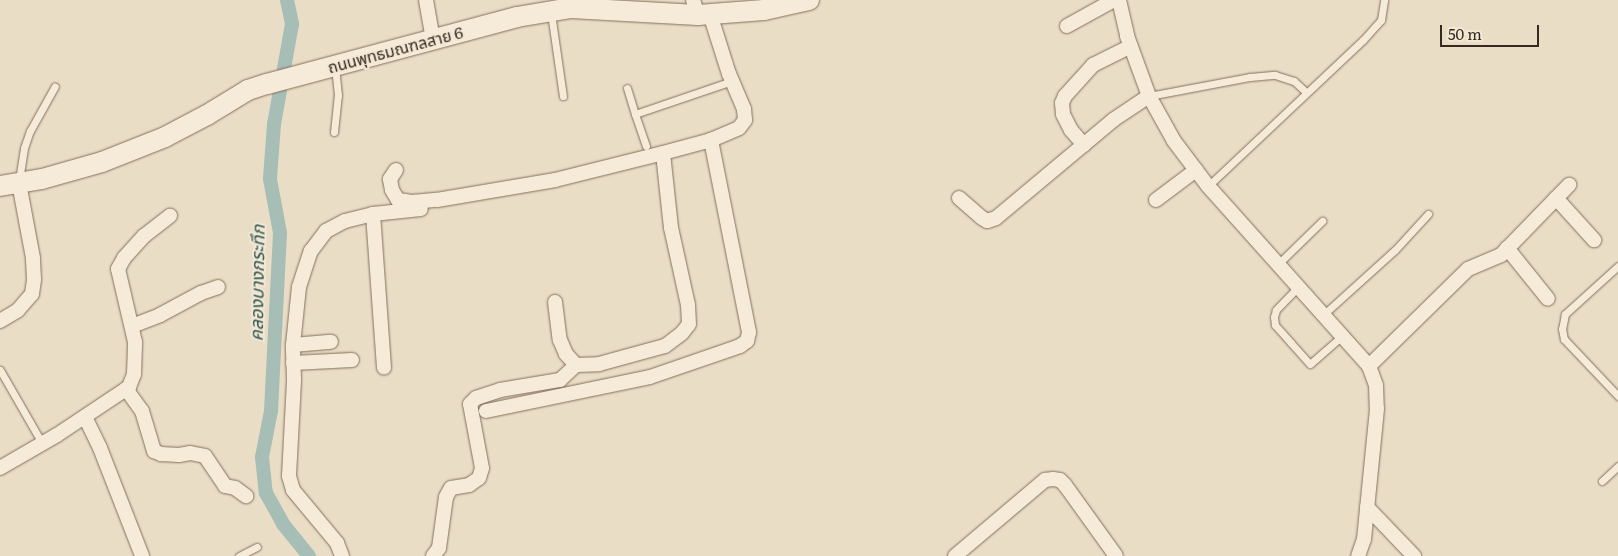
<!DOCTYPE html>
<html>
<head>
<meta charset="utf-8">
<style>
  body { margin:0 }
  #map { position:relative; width:1618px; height:556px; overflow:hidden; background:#eaddc6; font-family:Literata,"Noto Sans Thai",serif }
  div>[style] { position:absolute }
  .canal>* { height:14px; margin:-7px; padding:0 7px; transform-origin:7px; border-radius:7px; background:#a7beb6 }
  .roads { filter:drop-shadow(0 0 1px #846f5d) drop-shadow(0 0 1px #846f5d) }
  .service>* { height:7px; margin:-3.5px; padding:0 3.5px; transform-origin:3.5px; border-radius:3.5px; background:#f6ebd8 }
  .minor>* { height:14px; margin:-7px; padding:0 7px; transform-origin:7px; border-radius:7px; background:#f6ebd8 }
  .secondary>* { height:20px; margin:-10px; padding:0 10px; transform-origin:10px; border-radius:10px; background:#f6ebd8 }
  span { translate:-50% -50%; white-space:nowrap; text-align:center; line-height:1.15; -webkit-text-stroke:4px #f2e8d5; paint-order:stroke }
  .street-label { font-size:16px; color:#352920 }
  .water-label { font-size:18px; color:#30544f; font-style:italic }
  .scale { position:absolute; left:1440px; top:25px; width:99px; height:22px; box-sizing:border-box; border:2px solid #352920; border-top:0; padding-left:6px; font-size:15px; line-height:18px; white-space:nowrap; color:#352920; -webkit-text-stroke:4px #f2e8d5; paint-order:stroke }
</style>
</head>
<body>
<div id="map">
  <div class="canal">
    <div style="left:287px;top:0;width:25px;rotate:78deg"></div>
    <div style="left:292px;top:24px;width:102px;rotate:100.2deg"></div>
    <div style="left:274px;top:124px;width:55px;rotate:94.2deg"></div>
    <div style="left:270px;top:179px;width:55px;rotate:79.5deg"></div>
    <div style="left:280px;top:233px;width:178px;rotate:92.9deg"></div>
    <div style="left:271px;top:411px;width:47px;rotate:101.1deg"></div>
    <div style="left:262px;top:457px;width:36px;rotate:84deg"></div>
    <div style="left:266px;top:493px;width:35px;rotate:61deg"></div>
    <div style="left:283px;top:524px;width:41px;rotate:50.9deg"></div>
  </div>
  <div class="roads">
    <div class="service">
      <div style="left:551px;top:13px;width:84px;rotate:81.8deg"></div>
      <div style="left:627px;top:88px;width:27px;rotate:73deg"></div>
      <div style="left:1149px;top:96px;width:103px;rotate:-10.7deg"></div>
      <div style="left:1250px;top:77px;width:25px;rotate:-5deg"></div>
      <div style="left:1275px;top:75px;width:20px;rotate:18deg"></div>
      <div style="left:1294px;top:81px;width:16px;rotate:43deg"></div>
      <div style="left:334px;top:132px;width:37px;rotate:-84deg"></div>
      <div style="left:338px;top:95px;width:27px;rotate:-96deg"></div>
      <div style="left:646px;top:146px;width:34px;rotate:-109deg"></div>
      <div style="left:635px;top:114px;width:102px;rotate:-18.8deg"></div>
      <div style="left:19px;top:180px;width:32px;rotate:-81deg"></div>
      <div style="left:24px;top:148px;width:18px;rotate:-71deg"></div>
      <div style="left:30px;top:131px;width:51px;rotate:-60.9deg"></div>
      <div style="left:1208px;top:186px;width:213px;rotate:-43.3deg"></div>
      <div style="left:1363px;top:40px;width:27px;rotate:-48deg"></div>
      <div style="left:1381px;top:20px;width:20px;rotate:-81deg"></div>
      <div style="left:1278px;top:264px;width:62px;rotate:-44.3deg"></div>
      <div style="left:1618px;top:266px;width:72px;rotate:137.8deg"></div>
      <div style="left:1565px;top:314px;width:15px;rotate:101deg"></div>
      <div style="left:1562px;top:329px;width:10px;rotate:79deg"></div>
      <div style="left:1564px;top:339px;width:79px;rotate:46.5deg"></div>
      <div style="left:1298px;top:287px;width:32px;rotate:134deg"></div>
      <div style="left:1276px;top:310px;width:7px;rotate:106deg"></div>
      <div style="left:1274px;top:317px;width:8px;rotate:83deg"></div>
      <div style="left:1275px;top:325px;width:24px;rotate:48deg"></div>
      <div style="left:1291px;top:343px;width:28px;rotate:48deg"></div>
      <div style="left:1310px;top:364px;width:43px;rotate:-41.2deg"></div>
      <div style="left:1323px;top:315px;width:97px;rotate:-42.1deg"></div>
      <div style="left:1395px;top:250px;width:49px;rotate:-47.5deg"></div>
      <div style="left:0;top:370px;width:84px;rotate:60.1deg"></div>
      <div style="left:1602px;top:481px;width:22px;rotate:-43deg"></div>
      <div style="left:239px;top:556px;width:20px;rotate:-27deg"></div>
    </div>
    <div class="minor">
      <div style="left:426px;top:0;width:40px;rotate:80deg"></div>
      <div style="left:693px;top:0;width:16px;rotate:72deg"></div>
      <div style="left:1119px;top:0;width:37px;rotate:77deg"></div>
      <div style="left:1127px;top:36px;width:64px;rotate:69.9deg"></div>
      <div style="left:1149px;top:96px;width:51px;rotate:60.9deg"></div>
      <div style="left:1174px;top:141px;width:56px;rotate:52.9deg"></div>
      <div style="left:1208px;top:186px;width:241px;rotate:48.2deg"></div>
      <div style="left:1369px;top:366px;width:20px;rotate:70deg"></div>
      <div style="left:1376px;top:385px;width:24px;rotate:88deg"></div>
      <div style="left:1377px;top:409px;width:131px;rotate:95.7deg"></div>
      <div style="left:1364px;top:539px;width:18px;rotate:109deg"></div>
      <div style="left:1067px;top:26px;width:54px;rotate:-29deg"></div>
      <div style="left:1084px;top:145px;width:20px;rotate:-131deg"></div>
      <div style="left:1071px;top:130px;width:18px;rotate:-117deg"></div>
      <div style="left:1063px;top:114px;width:11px;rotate:-95deg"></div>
      <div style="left:1062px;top:103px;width:8px;rotate:-67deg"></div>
      <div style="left:1065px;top:96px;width:42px;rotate:-47.9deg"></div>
      <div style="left:1093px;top:65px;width:42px;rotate:-26.6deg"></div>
      <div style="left:396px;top:170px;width:11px;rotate:124deg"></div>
      <div style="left:390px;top:179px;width:11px;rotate:80deg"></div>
      <div style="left:392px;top:190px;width:12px;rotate:59deg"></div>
      <div style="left:398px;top:200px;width:14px;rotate:8deg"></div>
      <div style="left:412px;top:202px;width:25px;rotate:-5deg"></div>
      <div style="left:437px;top:200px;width:120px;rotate:-9.6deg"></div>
      <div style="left:555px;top:180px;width:111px;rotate:-14deg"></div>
      <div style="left:663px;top:153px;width:50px;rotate:-15.2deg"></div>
      <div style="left:711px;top:140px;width:30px;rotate:-23deg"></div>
      <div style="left:739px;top:128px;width:10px;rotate:-53deg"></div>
      <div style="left:745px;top:120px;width:11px;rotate:-95deg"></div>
      <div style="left:744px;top:109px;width:38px;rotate:-113deg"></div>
      <div style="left:729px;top:74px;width:63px;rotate:-107.6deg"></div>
      <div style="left:959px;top:198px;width:30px;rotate:41deg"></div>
      <div style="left:982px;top:218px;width:6px;rotate:31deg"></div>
      <div style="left:987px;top:221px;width:9px;rotate:-18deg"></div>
      <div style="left:996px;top:218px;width:153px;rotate:-39.9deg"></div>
      <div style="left:1113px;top:120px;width:43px;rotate:-33.7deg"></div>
      <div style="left:1556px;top:198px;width:57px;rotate:47.9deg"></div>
      <div style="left:1156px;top:200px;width:50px;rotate:-36.9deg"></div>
      <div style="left:373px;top:214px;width:154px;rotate:85.9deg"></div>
      <div style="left:1507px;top:248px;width:65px;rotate:51.2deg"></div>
      <div style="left:555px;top:302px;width:38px;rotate:83deg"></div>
      <div style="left:560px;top:340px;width:15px;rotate:67deg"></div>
      <div style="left:566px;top:354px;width:15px;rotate:48deg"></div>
      <div style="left:576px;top:365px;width:23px;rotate:-2deg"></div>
      <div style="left:599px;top:364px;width:68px;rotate:-15.3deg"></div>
      <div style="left:665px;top:346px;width:21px;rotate:-37deg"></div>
      <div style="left:682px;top:333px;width:11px;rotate:-52deg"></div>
      <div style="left:689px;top:324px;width:19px;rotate:-93deg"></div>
      <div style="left:688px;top:305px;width:79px;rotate:-102.4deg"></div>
      <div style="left:671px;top:228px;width:75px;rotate:-96.1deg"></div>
      <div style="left:0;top:321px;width:21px;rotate:-31deg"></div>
      <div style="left:18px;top:310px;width:21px;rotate:-49deg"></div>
      <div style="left:32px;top:294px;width:15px;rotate:-82deg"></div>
      <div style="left:34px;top:279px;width:21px;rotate:-93deg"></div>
      <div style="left:33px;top:258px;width:76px;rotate:-100.6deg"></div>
      <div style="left:132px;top:326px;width:30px;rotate:-21deg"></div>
      <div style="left:160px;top:315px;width:47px;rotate:-28.2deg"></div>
      <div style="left:201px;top:293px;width:18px;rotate:-19deg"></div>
      <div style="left:293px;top:345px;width:38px;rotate:-5deg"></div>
      <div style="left:293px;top:363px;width:59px;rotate:-2.9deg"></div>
      <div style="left:1369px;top:366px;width:139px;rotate:-44.4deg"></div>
      <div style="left:1468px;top:269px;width:36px;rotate:-23deg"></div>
      <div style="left:1501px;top:255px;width:98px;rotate:-45.8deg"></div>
      <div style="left:126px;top:389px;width:27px;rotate:54deg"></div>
      <div style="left:142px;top:411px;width:42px;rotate:73.3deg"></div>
      <div style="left:154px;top:451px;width:8px;rotate:23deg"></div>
      <div style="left:161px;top:454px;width:18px;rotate:3deg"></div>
      <div style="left:179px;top:455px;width:11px;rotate:-10deg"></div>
      <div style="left:190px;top:453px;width:15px;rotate:11deg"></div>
      <div style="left:205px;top:456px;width:36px;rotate:56deg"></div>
      <div style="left:225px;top:486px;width:10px;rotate:11deg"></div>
      <div style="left:235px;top:488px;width:14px;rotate:36deg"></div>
      <div style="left:486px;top:411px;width:167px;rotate:-11.7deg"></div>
      <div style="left:650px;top:377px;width:95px;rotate:-19deg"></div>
      <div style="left:740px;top:346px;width:9px;rotate:-36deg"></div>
      <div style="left:747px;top:341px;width:9px;rotate:-77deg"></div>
      <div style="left:749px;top:332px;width:196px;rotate:-101.2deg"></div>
      <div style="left:85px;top:417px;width:34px;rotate:64deg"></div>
      <div style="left:100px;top:448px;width:116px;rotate:68.7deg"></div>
      <div style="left:0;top:468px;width:66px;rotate:-30.1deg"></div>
      <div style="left:57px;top:435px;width:87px;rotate:-33.7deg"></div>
      <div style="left:129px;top:387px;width:14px;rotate:-69deg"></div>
      <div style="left:134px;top:374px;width:32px;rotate:-88deg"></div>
      <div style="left:135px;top:342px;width:75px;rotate:-103.1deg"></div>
      <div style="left:118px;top:269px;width:13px;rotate:-61deg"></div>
      <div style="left:124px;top:258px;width:30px;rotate:-48deg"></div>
      <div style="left:144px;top:236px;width:33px;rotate:-38deg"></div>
      <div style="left:1367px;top:507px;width:68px;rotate:46.2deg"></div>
      <div style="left:342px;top:556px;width:14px;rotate:-111deg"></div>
      <div style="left:337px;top:543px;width:69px;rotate:-129.7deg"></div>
      <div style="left:293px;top:490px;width:15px;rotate:-106deg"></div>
      <div style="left:289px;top:476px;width:97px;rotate:-87deg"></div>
      <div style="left:294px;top:379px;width:34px;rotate:-92deg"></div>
      <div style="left:293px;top:345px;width:58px;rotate:-84.1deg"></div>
      <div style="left:299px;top:287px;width:38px;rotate:-72deg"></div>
      <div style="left:311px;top:251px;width:25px;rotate:-53deg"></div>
      <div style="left:326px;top:231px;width:21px;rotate:-28deg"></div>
      <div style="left:345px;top:221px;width:29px;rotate:-14deg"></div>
      <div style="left:373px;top:214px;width:48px;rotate:-5.9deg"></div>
      <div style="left:433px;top:556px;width:10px;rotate:-53deg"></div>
      <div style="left:439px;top:548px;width:51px;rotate:-82.2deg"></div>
      <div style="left:446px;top:497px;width:10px;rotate:-61deg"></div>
      <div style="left:451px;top:488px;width:18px;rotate:-9deg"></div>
      <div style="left:469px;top:485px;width:12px;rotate:-35deg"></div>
      <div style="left:479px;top:478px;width:10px;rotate:-73deg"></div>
      <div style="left:482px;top:468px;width:65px;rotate:-100.6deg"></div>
      <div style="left:470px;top:404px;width:8px;rotate:-45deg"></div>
      <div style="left:476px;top:398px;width:25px;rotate:-18deg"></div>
      <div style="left:500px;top:390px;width:61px;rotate:-9.5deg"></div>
      <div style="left:560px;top:380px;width:22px;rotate:-43deg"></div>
      <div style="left:955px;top:556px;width:118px;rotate:-40.2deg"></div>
      <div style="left:1045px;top:480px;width:8px;rotate:-7deg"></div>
      <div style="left:1053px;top:479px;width:7px;rotate:8deg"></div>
      <div style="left:1060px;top:480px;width:7px;rotate:45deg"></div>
      <div style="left:1065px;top:485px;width:87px;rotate:54.3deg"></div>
    </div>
    <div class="secondary">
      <div style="left:0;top:186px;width:43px;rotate:-9.5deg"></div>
      <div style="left:42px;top:179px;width:62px;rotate:-15.8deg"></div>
      <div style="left:102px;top:162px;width:68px;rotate:-21.6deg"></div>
      <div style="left:165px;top:137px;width:47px;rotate:-27.6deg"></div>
      <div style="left:207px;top:115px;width:48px;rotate:-31.4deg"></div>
      <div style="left:248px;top:90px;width:20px;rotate:-18deg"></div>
      <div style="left:267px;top:84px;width:259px;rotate:-15deg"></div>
      <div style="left:517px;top:17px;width:55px;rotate:-9.5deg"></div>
      <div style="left:571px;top:8px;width:127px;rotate:3.2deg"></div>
      <div style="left:698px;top:15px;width:66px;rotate:-4.3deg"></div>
      <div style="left:764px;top:10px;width:46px;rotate:-12.5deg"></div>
    </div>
  </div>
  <div class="street-label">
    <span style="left:395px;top:49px;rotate:-15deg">ถนนพุทธมณฑลสาย 6</span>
  </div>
  <div class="water-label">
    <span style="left:257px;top:283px;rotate:-89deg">คลองบางกระทึก</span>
  </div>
  <div class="scale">50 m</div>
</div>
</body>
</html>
